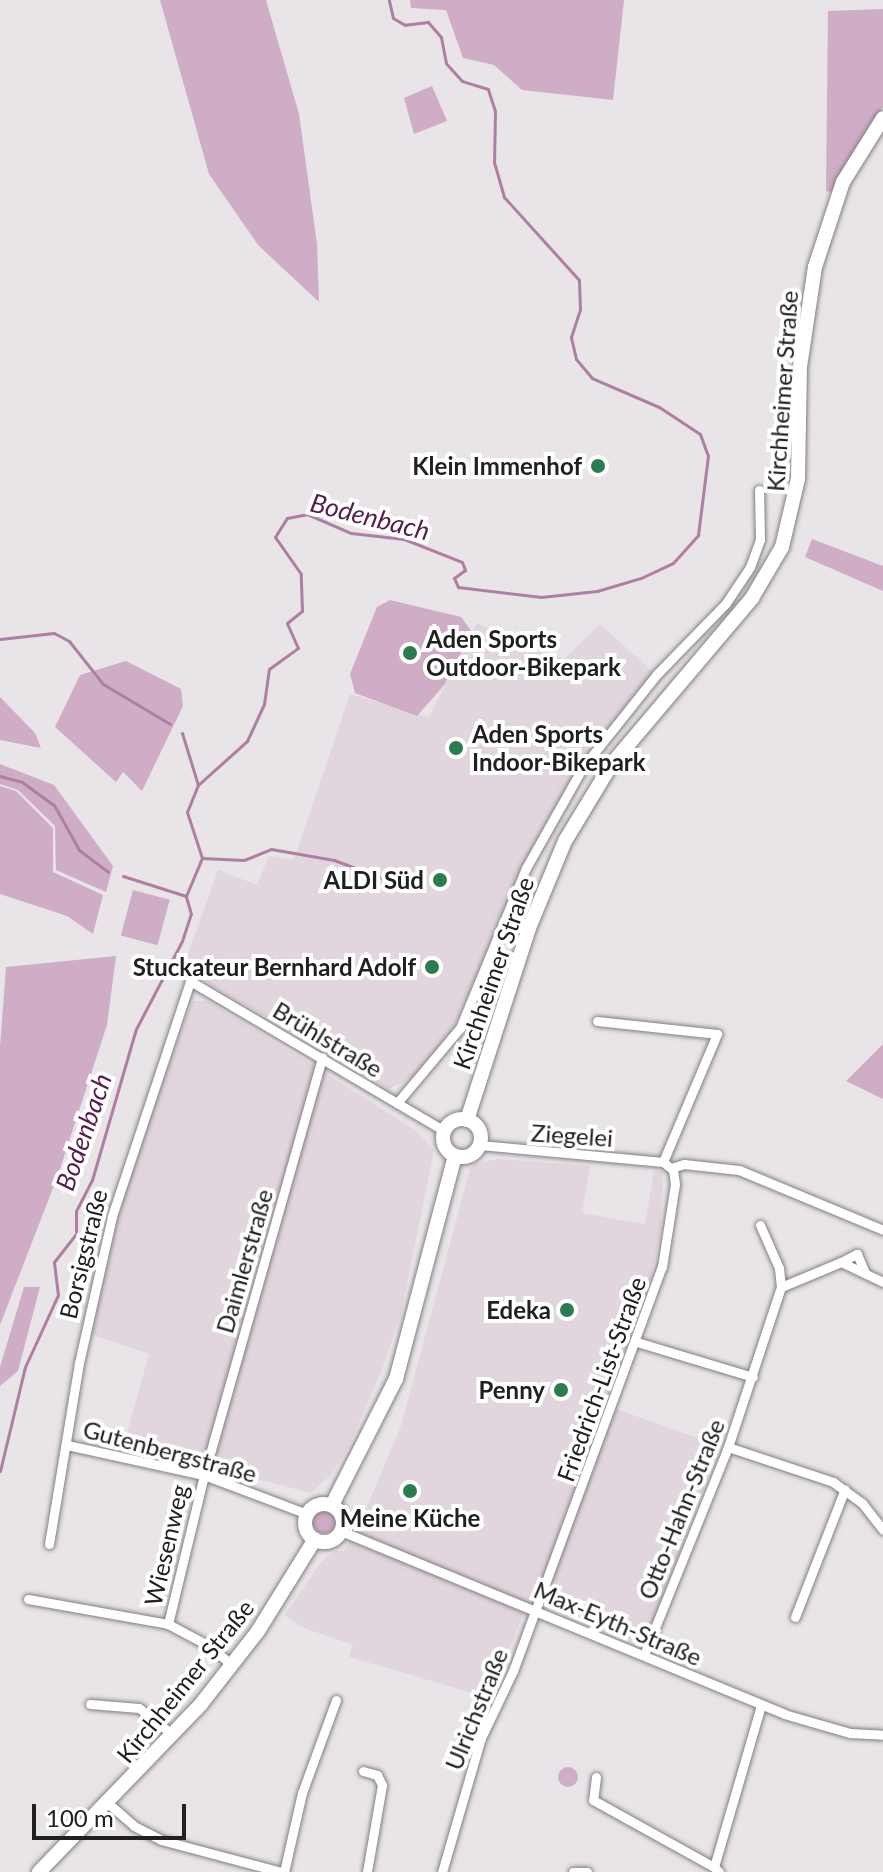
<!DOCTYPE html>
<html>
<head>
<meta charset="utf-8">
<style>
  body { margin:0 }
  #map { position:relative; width:883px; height:1872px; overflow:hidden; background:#e8e4e7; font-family:Lato,sans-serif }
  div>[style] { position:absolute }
  .built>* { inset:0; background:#e1d6de }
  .green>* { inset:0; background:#d0adc7; transform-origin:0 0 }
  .round { border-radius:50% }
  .stream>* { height:3px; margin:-1.5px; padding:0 1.5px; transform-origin:1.5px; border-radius:1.5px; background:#ae7fa3 }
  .roads { filter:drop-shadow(0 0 2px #837f82) drop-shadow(0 0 2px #837f82) }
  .minor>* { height:9px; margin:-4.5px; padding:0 4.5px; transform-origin:4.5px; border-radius:4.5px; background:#fff }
  .secondary>* { height:14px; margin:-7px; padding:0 7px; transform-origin:7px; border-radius:7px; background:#fff }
  .secondary>.ring { margin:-7px; padding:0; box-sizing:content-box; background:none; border:14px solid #fff; border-radius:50% }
  .dots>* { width:22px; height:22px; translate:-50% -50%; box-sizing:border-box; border:4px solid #fff; border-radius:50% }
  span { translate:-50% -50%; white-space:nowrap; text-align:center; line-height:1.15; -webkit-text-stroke:8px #fff; paint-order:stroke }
  .street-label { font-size:24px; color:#212021 }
  .poi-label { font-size:24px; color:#212021; font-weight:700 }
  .right { translate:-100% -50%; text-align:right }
  .left { translate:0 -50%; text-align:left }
  .water-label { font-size:26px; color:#561d4c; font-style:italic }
  .scale { position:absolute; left:32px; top:1804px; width:154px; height:36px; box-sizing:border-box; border:4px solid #212021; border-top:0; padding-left:10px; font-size:24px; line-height:28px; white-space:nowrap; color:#212021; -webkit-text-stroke:6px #fff; paint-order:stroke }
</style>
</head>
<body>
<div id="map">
  <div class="built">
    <div style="clip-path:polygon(477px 623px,564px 659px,600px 624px,653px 672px,576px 772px,550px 816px,445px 1045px,418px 1075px,389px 1089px,183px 968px,218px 870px,257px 885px,269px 856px,294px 860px,350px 694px,429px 717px)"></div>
    <div style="clip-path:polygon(192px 1001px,207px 1001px,306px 1061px,415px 1130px,434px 1150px,401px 1314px,382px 1369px,348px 1448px,332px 1474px,311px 1493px,124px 1444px,149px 1354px,91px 1334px,125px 1188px)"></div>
    <div style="clip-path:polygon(498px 1159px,590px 1166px,582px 1213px,645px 1224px,654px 1171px,663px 1172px,661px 1228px,649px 1285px,605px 1405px,720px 1446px,644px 1645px,529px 1599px,490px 1698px,349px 1657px,353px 1645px,304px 1628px,285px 1615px,321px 1562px,335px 1551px,344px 1551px,360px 1523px,401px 1426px,470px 1169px,474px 1164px)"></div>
  </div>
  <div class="green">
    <div style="clip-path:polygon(160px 0,266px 0,299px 114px,317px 244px,319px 302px,258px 245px,209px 174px)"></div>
    <div style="clip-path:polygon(410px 0,624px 0,613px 100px,522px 90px,494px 65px,463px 58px,446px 10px,411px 8px)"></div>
    <div style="clip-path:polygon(883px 9px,883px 107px,831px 192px,826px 191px,828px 11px)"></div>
    <div style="clip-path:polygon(432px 86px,447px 121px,414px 134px,404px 98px)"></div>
    <div style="clip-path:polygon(812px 539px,883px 566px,883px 591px,805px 557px)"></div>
    <div style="clip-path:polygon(390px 600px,461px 617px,472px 632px,445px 684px,417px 716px,355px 693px,350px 674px,377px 607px)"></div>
    <div style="clip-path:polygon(126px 661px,181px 689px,183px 706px,142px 791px,123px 772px,116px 782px,55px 727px,80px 675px)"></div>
    <div style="clip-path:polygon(0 697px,35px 733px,41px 748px,0 740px)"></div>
    <div style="clip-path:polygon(0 764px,54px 785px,113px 866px,106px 892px,56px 870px,55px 826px,18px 790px,0 784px)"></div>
    <div style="clip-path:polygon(0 786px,16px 791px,53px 828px,53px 872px,103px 895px,93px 934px,67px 916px,0 894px)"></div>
    <div style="left:133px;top:890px;width:38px;height:47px;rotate:15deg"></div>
    <div style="clip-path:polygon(116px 956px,107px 1025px,58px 1175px,0 1325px,0 1047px,6px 967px)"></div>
    <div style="clip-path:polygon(883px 1044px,883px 1099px,846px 1081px)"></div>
    <div style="clip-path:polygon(24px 1287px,40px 1287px,18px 1371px,0 1386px,0 1367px)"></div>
    <div class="round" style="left:313px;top:1511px;width:22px;height:22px"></div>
    <div class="round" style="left:558px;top:1767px;width:20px;height:20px"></div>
  </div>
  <div class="stream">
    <div style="left:0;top:639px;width:54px;rotate:-6.3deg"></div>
    <div style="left:54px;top:633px;width:17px;rotate:28deg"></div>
    <div style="left:69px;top:641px;width:55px;rotate:51.7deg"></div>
    <div style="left:103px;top:684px;width:78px;rotate:30.8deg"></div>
    <div style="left:182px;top:733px;width:54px;rotate:72.9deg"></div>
    <div style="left:0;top:776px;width:23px;rotate:15deg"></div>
    <div style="left:22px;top:782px;width:39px;rotate:36deg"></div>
    <div style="left:54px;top:805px;width:51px;rotate:60.9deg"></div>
    <div style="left:79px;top:850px;width:36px;rotate:37deg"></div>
    <div style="left:202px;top:858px;width:42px;rotate:2.7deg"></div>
    <div style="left:244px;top:860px;width:29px;rotate:-22deg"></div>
    <div style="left:271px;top:849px;width:64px;rotate:9.9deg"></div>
    <div style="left:334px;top:860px;width:89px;rotate:20.5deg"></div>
    <div style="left:123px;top:876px;width:66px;rotate:17.6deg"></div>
    <div style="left:0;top:1471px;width:107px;rotate:-76.5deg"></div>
    <div style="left:25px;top:1367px;width:79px;rotate:-65.4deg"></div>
    <div style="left:58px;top:1295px;width:33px;rotate:-97deg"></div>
    <div style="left:54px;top:1262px;width:36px;rotate:-52deg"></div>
    <div style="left:76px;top:1234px;width:23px;rotate:-90deg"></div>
    <div style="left:76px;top:1211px;width:35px;rotate:-63deg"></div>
    <div style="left:92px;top:1180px;width:157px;rotate:-73.8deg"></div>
    <div style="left:136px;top:1029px;width:99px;rotate:-62.4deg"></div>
    <div style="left:182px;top:941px;width:28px;rotate:-72deg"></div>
    <div style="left:191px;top:914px;width:19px;rotate:-106deg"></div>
    <div style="left:186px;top:896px;width:41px;rotate:-67.2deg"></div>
    <div style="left:202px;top:858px;width:48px;rotate:-108.1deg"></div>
    <div style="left:187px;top:812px;width:29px;rotate:-68deg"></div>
    <div style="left:198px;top:785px;width:66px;rotate:-41.9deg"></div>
    <div style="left:247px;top:741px;width:41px;rotate:-65.3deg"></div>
    <div style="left:264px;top:704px;width:35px;rotate:-82deg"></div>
    <div style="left:269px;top:669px;width:36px;rotate:-36deg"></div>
    <div style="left:298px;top:648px;width:27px;rotate:-114deg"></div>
    <div style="left:287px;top:623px;width:19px;rotate:-39deg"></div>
    <div style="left:302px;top:611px;width:37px;rotate:-92deg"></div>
    <div style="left:301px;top:574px;width:45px;rotate:-125.1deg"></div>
    <div style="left:275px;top:537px;width:22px;rotate:-58deg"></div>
    <div style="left:287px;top:518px;width:20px;rotate:-11deg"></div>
    <div style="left:307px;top:514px;width:48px;rotate:23.4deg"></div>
    <div style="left:351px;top:533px;width:53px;rotate:6.5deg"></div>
    <div style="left:404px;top:539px;width:62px;rotate:21.6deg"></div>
    <div style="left:462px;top:562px;width:9px;rotate:69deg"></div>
    <div style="left:465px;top:570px;width:14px;rotate:144deg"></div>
    <div style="left:454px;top:578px;width:10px;rotate:66deg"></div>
    <div style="left:458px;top:587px;width:84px;rotate:6.9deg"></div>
    <div style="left:541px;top:597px;width:56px;rotate:-6.1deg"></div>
    <div style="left:597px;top:591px;width:46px;rotate:-16.5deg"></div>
    <div style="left:641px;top:578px;width:35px;rotate:-25deg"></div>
    <div style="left:673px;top:563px;width:38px;rotate:-48deg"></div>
    <div style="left:698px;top:535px;width:80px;rotate:-82.8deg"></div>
    <div style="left:708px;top:456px;width:23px;rotate:-110deg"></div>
    <div style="left:700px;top:434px;width:49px;rotate:-146.6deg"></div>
    <div style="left:659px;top:407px;width:73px;rotate:-156.6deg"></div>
    <div style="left:592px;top:378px;width:25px;rotate:-130deg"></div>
    <div style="left:576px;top:359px;width:23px;rotate:-103deg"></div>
    <div style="left:571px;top:337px;width:28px;rotate:-72deg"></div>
    <div style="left:580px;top:310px;width:30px;rotate:-92deg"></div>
    <div style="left:579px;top:280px;width:112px;rotate:-132.1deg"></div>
    <div style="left:504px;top:197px;width:35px;rotate:-106deg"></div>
    <div style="left:494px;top:163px;width:52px;rotate:-88.9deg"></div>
    <div style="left:495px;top:111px;width:23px;rotate:-108deg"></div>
    <div style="left:488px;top:89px;width:27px;rotate:-163deg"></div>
    <div style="left:462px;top:81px;width:24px;rotate:-132deg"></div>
    <div style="left:446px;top:63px;width:26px;rotate:-101deg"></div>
    <div style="left:441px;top:37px;width:20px;rotate:-131deg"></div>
    <div style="left:428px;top:22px;width:23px;rotate:173deg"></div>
    <div style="left:405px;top:25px;width:14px;rotate:-150deg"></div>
    <div style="left:393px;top:18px;width:18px;rotate:-103deg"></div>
  </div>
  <div class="roads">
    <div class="minor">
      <div style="left:597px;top:1021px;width:121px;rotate:6.2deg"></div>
      <div style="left:717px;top:1034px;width:139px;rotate:112.9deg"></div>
      <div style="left:397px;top:1103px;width:98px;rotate:-50deg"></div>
      <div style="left:460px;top:1028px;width:173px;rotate:-67.6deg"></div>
      <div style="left:526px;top:868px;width:116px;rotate:-60.6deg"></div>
      <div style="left:583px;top:767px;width:119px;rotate:-51.5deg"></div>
      <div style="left:657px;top:674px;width:99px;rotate:-45.8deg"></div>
      <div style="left:726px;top:603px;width:43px;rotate:-56.3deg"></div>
      <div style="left:750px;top:567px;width:29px;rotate:-70deg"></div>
      <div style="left:760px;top:540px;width:50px;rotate:-91.1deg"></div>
      <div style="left:480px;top:1145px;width:184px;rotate:5.3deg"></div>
      <div style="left:671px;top:1168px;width:14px;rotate:-17deg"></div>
      <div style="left:684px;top:1164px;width:55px;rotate:6.2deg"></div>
      <div style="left:739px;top:1170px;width:156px;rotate:22.6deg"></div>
      <div style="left:760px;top:1225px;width:47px;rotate:66.2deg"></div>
      <div style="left:779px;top:1268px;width:19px;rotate:84deg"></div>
      <div style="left:841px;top:1262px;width:18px;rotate:-27deg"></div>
      <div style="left:857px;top:1254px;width:21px;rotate:67deg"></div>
      <div style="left:637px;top:1342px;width:121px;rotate:16.8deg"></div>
      <div style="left:67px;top:1445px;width:140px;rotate:12.4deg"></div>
      <div style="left:204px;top:1475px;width:110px;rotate:20.7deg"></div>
      <div style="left:728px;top:1447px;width:111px;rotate:18.4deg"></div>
      <div style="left:833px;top:1482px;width:36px;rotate:36deg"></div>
      <div style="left:862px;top:1503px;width:34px;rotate:52deg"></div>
      <div style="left:341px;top:1531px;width:479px;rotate:22.4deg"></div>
      <div style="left:784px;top:1714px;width:69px;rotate:16.1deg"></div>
      <div style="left:850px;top:1733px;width:33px;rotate:3deg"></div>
      <div style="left:49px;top:1544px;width:183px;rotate:-80.6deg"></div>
      <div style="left:79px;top:1363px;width:151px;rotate:-77.3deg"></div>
      <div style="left:112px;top:1216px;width:248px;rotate:-71.6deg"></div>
      <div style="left:190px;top:981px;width:296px;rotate:30.5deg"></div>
      <div style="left:28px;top:1599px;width:142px;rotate:10.1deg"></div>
      <div style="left:168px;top:1624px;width:49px;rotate:28.1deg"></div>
      <div style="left:211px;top:1647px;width:28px;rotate:41deg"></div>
      <div style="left:795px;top:1617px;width:137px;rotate:-68.7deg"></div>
      <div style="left:168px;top:1624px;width:153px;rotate:-76.4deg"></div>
      <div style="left:204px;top:1475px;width:434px;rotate:-74.2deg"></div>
      <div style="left:644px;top:1655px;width:224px;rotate:-68deg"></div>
      <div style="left:728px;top:1447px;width:169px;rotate:-71.7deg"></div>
      <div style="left:781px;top:1287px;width:65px;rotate:-22.6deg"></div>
      <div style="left:841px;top:1262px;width:47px;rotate:25.5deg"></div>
      <div style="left:90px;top:1704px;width:49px;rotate:4.7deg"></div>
      <div style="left:139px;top:1708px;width:43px;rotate:38.5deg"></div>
      <div style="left:363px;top:1771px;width:15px;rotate:16deg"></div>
      <div style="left:377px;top:1775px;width:11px;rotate:63deg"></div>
      <div style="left:382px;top:1785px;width:88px;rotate:99.8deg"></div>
      <div style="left:596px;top:1777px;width:23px;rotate:97deg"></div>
      <div style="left:593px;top:1800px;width:138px;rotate:29deg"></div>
      <div style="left:109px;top:1804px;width:33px;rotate:41deg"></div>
      <div style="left:134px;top:1826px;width:30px;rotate:27deg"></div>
      <div style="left:161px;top:1840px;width:124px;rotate:14.9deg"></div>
      <div style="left:284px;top:1872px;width:81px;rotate:-77.2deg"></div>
      <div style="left:302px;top:1793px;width:99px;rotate:-69.9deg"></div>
      <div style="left:442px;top:1872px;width:140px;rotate:-73.8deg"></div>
      <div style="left:481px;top:1738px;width:74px;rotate:-64.5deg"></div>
      <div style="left:513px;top:1671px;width:431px;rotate:-69.8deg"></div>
      <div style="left:662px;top:1267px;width:84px;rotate:-81.1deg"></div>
      <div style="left:675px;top:1184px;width:14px;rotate:-98deg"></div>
      <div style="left:673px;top:1170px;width:13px;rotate:-141deg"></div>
      <div style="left:573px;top:1872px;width:14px"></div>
      <div style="left:719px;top:1872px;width:7px;rotate:-135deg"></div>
      <div style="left:714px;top:1867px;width:169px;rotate:-73.8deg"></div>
    </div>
    <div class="secondary">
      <div class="ring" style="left:443px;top:1119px;width:24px;height:24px"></div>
      <div style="left:467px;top:1120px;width:202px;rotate:-72.1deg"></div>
      <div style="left:529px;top:928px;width:94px;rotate:-67.5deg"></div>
      <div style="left:565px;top:841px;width:89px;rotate:-58.8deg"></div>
      <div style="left:611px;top:765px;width:219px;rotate:-49.8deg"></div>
      <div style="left:752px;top:598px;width:59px;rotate:-59.5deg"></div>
      <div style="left:782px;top:547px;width:70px;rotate:-76.8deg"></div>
      <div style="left:798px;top:479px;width:112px;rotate:-89deg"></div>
      <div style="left:800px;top:367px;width:101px;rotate:-81.5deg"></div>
      <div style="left:815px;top:267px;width:89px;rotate:-71.8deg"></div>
      <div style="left:843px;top:182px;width:75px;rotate:-58deg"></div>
      <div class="ring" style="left:305px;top:1504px;width:24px;height:24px"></div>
      <div style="left:332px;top:1505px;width:141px;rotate:-63.1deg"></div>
      <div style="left:396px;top:1379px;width:231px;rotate:-75.2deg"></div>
      <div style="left:39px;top:1872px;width:233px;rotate:-46deg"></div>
      <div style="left:201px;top:1704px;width:93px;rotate:-52deg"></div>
      <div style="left:258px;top:1631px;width:108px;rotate:-58.2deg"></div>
    </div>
  </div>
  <div class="dots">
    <div style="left:598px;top:466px;background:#2b7d4f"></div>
    <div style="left:410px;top:653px;background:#2b7d4f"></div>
    <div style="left:456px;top:748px;background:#2b7d4f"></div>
    <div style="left:440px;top:880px;background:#2b7d4f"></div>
    <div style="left:432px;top:967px;background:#2b7d4f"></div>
    <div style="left:567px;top:1310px;background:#2b7d4f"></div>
    <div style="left:561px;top:1390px;background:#2b7d4f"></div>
    <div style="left:410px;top:1491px;background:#2b7d4f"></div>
  </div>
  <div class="street-label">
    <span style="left:782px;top:391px;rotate:-86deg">Kirchheimer Straße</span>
    <span style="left:493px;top:973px;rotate:-71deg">Kirchheimer Straße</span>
    <span style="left:328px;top:1039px;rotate:31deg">Brühlstraße</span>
    <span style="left:572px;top:1135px;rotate:4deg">Ziegelei</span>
    <span style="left:83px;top:1254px;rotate:-76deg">Borsigstraße</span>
    <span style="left:244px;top:1261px;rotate:-74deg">Daimlerstraße</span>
    <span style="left:601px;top:1379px;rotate:-70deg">Friedrich-List-Straße</span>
    <span style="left:170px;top:1451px;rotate:15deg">Gutenbergstraße</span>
    <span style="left:681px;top:1509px;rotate:-68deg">Otto-Hahn-Straße</span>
    <span style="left:166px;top:1545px;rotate:-77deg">Wiesenweg</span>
    <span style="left:618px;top:1623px;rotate:23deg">Max-Eyth-Straße</span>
    <span style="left:185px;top:1681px;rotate:-51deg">Kirchheimer Straße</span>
    <span style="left:476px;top:1709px;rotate:-68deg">Ulrichstraße</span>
  </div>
  <div class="poi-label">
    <span class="right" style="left:582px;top:466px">Klein Immenhof</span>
    <span class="left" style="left:426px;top:653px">Aden Sports<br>Outdoor-Bikepark</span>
    <span class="left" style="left:472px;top:748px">Aden Sports<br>Indoor-Bikepark</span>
    <span class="right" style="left:424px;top:880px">ALDI Süd</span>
    <span class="right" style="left:416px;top:967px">Stuckateur Bernhard Adolf</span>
    <span class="right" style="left:551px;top:1310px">Edeka</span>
    <span class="right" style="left:545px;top:1390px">Penny</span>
    <span style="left:410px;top:1518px">Meine Küche</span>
  </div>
  <div class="water-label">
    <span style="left:370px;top:517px;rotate:14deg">Bodenbach</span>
    <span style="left:84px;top:1132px;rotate:-71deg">Bodenbach</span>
  </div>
  <div class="scale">100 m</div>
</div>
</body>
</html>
